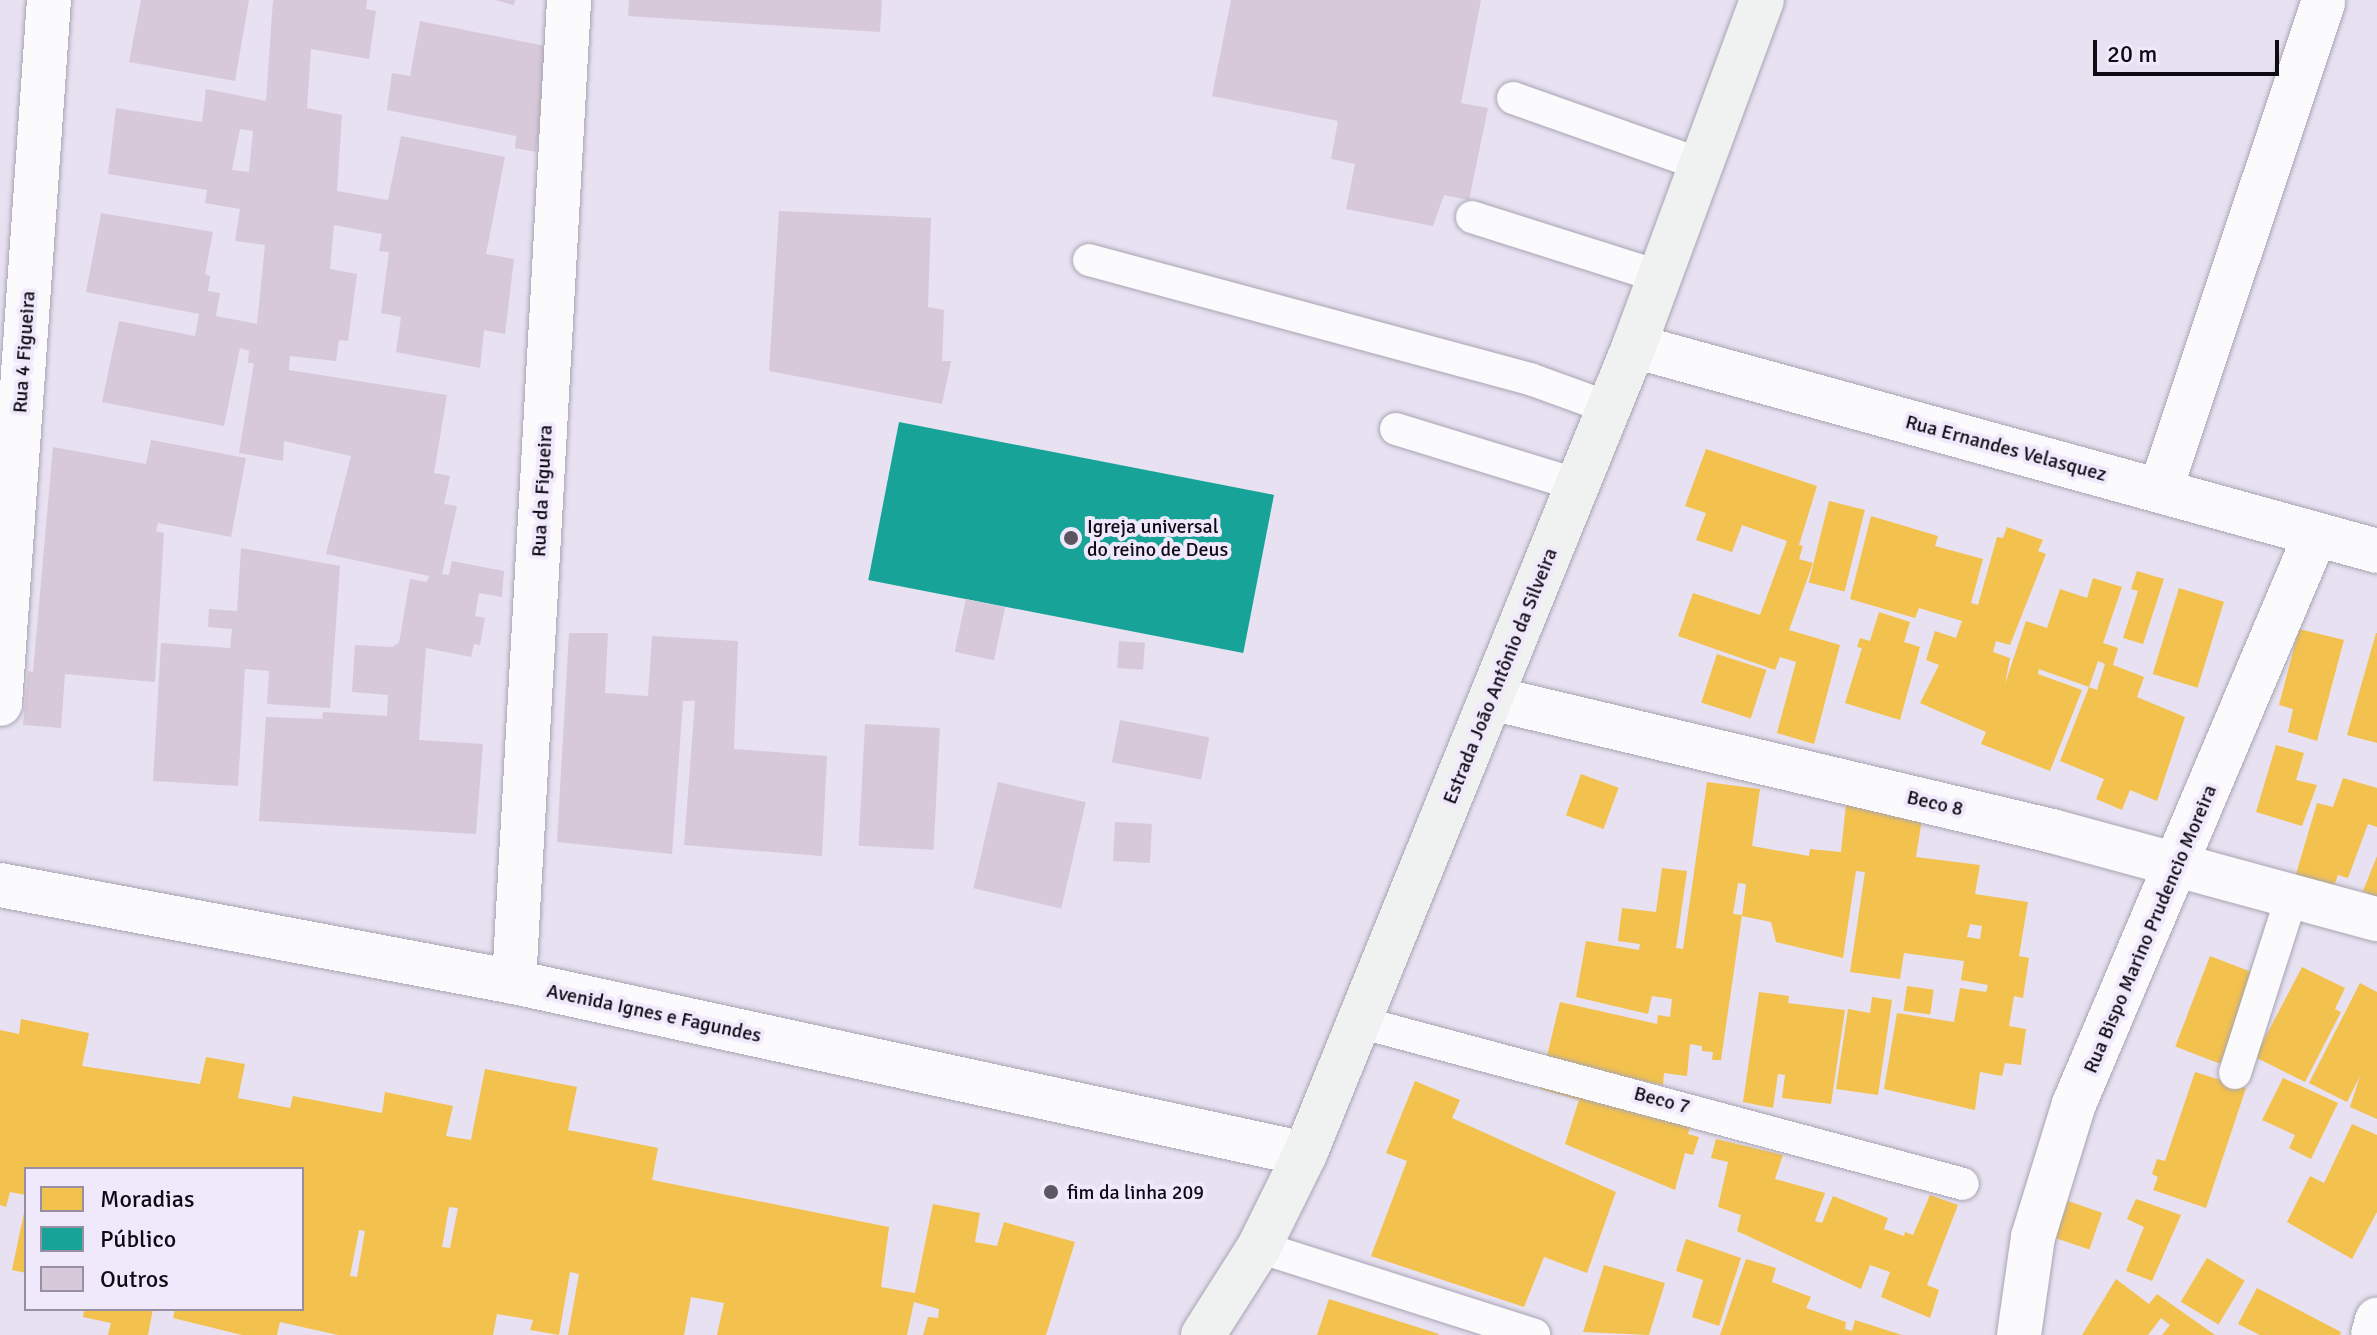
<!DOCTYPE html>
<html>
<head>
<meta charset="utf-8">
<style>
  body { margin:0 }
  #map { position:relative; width:2377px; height:1335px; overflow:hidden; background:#e7e1f2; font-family:Signika,sans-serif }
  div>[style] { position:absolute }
  .homes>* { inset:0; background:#f2c14e; transform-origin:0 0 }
  .public>* { inset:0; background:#17a398; transform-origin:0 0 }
  .building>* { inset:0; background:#d7c8da; transform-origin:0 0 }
  .roads { filter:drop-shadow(0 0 2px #a8a4b1) drop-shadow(0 0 2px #a8a4b1) }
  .service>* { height:32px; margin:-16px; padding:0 16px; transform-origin:16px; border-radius:16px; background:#fbfafd }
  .minor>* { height:44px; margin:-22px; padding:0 22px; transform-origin:22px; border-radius:22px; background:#fbfafd }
  .tertiary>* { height:44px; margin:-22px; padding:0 22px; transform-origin:22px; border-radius:22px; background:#fbfafd }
  .secondary>* { height:44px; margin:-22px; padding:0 22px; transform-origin:22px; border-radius:22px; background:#f0f1f1 }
  .dots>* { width:22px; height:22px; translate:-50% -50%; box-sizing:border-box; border:4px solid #f0e9fc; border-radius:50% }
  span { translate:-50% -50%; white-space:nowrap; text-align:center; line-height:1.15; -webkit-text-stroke:8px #f0e9fc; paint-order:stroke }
  .street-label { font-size:20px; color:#0f0b15 }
  .poi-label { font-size:20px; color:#0f0b15 }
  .left { translate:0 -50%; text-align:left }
  .legend { position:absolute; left:24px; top:1167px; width:280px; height:144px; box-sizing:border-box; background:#f0e9fc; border:2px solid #9690a0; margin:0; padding:10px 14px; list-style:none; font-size:24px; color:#0f0b15 }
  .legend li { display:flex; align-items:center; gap:16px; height:40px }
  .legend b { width:40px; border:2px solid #9690a0 }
  .scale { position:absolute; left:2093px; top:40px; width:186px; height:36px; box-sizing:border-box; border:4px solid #0f0b15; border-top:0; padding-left:10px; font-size:24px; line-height:28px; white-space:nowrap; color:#0f0b15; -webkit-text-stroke:6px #f0e9fc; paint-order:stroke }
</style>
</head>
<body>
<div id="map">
  <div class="homes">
    <div style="clip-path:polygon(1706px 449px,1817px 486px,1799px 545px,1803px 546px,1799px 559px,1813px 563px,1789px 630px,1840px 645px,1814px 744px,1777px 733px,1796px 662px,1780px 657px,1775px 670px,1678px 636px,1693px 593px,1760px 615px,1787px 541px,1742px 525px,1732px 552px,1696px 540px,1706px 513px,1685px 506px)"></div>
    <div style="left:1829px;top:501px;width:37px;height:84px;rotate:14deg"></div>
    <div style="clip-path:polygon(1871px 516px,1938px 536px,1935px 546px,1983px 559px,1971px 603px,1978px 605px,1997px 537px,2003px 538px,2007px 527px,2043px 540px,2038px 551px,2046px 554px,2010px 645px,1996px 641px,1993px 652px,2010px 658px,2005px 684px,2026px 621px,2047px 628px,2060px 589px,2087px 598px,2093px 578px,2122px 587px,2103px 643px,2118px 648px,2113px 665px,2144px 677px,2137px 697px,2185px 717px,2157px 801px,2130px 790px,2122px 810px,2096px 799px,2104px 779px,2060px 761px,2089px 687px,2097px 690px,2105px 664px,2098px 661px,2089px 687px,2039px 669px,2038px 674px,2082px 690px,2050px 771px,1981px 744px,1986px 732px,1920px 703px,1939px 665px,1926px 660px,1935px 631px,1956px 638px,1962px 621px,1919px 608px,1915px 618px,1850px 599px)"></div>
    <div style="clip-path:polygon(2137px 571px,2164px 579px,2143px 644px,2123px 638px,2138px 591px,2131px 589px)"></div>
    <div style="left:2179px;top:588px;width:47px;height:90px;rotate:17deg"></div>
    <div style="clip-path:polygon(1879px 612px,1910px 622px,1904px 642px,1920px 647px,1900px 720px,1845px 703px,1862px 648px,1857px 647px,1860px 638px,1870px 641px)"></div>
    <div style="clip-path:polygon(2299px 629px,2344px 640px,2317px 741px,2288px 732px,2293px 709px,2279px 705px)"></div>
    <div style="clip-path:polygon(2376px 633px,2377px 633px,2377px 743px,2347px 735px)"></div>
    <div style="left:1717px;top:654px;width:52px;height:51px;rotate:18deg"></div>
    <div style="clip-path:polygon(2276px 745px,2304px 753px,2296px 780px,2317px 785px,2302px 826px,2256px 812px)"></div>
    <div style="left:1581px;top:774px;width:40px;height:44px;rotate:20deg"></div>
    <div style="clip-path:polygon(2343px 778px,2377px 788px,2377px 827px,2368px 824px,2348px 878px,2338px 875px,2331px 894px,2293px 884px,2317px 803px,2333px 807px)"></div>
    <div style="clip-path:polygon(evenodd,1707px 782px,1760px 789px,1752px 846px,1809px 856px,1810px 849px,1841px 852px,1846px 804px,1922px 819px,1916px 857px,1980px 865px,1975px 894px,2028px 902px,2019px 956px,2029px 958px,2023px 998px,2014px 996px,2009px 1026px,2026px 1029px,2021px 1065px,2005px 1063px,2002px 1076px,1980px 1072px,1975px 1110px,1884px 1089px,1897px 1013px,1954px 1022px,1960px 988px,1986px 992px,1988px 985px,1961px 980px,1964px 961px,1904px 953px,1900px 979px,1850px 972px,1865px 872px,1856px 871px,1843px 958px,1776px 942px,1771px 922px,1742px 916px,1746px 884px,1738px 883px,1733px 914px,1742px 915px,1721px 1060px,1712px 1060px,1713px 1052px,1702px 1051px,1702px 1046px,1690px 1044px,1687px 1076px,1664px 1073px,1663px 1085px,1546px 1060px,1560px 1002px,1657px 1024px,1658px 1015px,1670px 1017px,1672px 999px,1652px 996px,1648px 1014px,1576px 997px,1586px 941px,1639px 950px,1640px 944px,1618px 941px,1622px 908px,1656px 912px,1662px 868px,1687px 871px,1676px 948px,1683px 949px,1707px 782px,1970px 924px,1982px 926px,1980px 939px,1967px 937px,1970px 924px)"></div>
    <div style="clip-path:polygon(2377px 856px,2377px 897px,2363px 891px)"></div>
    <div style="left:2210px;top:956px;width:48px;height:97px;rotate:21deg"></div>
    <div style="clip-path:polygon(2302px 967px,2345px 988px,2335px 1009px,2341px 1012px,2305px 1082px,2255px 1057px)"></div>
    <div style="clip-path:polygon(2360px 983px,2377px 992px,2377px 1119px,2350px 1107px,2360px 1076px,2347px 1102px,2309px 1083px)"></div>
    <div style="left:1907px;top:986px;width:27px;height:25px;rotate:8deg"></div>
    <div style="clip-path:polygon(1759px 992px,1789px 996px,1788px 1003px,1845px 1010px,1831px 1104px,1782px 1098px,1785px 1075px,1778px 1074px,1773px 1108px,1743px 1102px)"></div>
    <div style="clip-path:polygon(1872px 997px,1892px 1000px,1878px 1095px,1836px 1089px,1848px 1009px,1870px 1013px)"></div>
    <div style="clip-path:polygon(evenodd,21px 1019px,89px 1033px,82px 1066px,200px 1084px,206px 1057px,245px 1064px,238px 1098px,290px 1108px,293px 1096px,382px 1113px,385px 1092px,453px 1106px,446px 1136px,471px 1140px,485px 1069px,577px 1087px,568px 1130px,658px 1148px,652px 1180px,889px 1227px,881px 1287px,915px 1293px,933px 1204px,980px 1213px,975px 1242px,997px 1246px,1004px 1222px,1075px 1242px,1046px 1335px,923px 1335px,928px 1317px,938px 1318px,939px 1309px,914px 1302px,907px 1335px,717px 1335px,724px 1303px,691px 1297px,684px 1335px,568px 1335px,579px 1274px,570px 1272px,559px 1335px,530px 1330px,533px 1320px,497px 1314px,493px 1335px,338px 1335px,280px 1322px,277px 1335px,242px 1335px,173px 1318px,175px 1309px,302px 1309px,302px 1169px,26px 1169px,26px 1195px,10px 1192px,6px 1207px,0 1205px,0 1030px,19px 1034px,21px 1019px,449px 1207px,458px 1208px,450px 1248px,442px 1247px,449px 1207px,21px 1019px,359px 1230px,365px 1231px,357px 1277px,350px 1276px,359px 1230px)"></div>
    <div style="clip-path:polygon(2195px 1072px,2246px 1088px,2206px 1208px,2153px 1190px,2158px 1177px,2152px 1174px,2157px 1159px,2165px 1161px)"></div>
    <div style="clip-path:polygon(1547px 1074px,1694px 1113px,1688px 1134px,1699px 1137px,1693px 1155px,1685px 1153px,1675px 1190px,1565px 1144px,1579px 1100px,1540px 1089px)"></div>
    <div style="clip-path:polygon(2283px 1078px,2338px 1103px,2311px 1159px,2289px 1148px,2295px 1135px,2262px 1120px)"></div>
    <div style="clip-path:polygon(1415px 1081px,1460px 1100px,1452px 1118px,1616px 1192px,1587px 1273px,1544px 1257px,1524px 1307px,1371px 1256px,1407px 1161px,1386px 1153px)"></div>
    <div style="clip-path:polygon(2352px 1124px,2377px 1135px,2377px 1212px,2352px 1259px,2287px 1222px,2310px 1176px,2324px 1183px)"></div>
    <div style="clip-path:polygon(1716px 1139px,1783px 1155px,1775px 1179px,1825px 1193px,1815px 1221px,1822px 1223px,1833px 1196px,1888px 1218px,1884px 1229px,1904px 1236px,1905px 1232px,1913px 1235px,1930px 1195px,1958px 1205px,1927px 1285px,1939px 1290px,1930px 1318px,1881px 1297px,1890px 1272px,1870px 1265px,1861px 1289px,1737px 1231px,1741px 1215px,1718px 1207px,1728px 1162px,1711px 1158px)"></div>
    <div style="clip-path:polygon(2136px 1199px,2181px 1215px,2152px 1281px,2126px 1271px,2144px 1227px,2127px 1219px)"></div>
    <div style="left:2068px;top:1201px;width:36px;height:39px;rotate:19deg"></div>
    <div style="clip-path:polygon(25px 1208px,26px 1208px,26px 1273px,12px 1270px)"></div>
    <div style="clip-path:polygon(1686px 1239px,1741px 1258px,1719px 1326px,1692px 1317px,1703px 1280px,1676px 1271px)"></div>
    <div style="left:2207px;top:1258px;width:44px;height:51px;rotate:31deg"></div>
    <div style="clip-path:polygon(1746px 1259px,1776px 1268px,1772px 1282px,1811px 1297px,1806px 1308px,1846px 1322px,1845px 1329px,1852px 1331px,1855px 1320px,1902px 1335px,1720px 1335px)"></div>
    <div style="clip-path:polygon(1604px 1265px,1665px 1283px,1649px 1335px,1583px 1332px)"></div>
    <div style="clip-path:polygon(2116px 1279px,2149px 1304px,2157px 1294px,2215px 1335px,2162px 1335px,2170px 1325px,2161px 1318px,2148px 1335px,2082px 1335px)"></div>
    <div style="clip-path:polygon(2257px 1288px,2341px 1332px,2340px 1335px,2260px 1335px,2238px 1324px)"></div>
    <div style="clip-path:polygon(1329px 1299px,1439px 1334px,1438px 1335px,1317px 1335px)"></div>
    <div style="clip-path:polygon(84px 1309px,153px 1309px,148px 1335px,108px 1335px,111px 1323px,83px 1317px)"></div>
  </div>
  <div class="public">
    <div style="left:899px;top:422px;width:382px;height:161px;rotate:11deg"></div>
  </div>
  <div class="building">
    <div style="clip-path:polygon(141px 0,249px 0,235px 81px,129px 62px)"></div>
    <div style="clip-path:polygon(evenodd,273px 0,367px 0,366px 9px,376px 11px,369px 59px,311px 49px,307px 108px,342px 115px,337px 191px,388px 200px,401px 136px,505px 157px,486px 254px,514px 259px,505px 334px,484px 330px,480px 368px,396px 352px,401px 317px,381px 313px,389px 252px,379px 251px,382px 234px,334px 225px,330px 269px,357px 274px,348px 341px,339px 340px,336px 361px,290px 356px,289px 370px,447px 395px,434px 473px,450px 476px,444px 504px,457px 506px,442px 574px,449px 575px,452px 561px,504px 571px,502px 597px,479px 593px,475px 616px,485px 618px,480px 645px,474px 644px,471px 657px,426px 648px,419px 740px,483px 744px,476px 834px,259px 821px,266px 717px,322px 719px,323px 712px,387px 716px,388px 695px,352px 692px,355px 645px,392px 647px,399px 643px,410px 579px,427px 582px,429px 576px,326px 554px,351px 456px,284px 441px,283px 461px,239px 453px,254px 363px,248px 363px,249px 351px,240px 348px,224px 426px,102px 402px,119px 321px,195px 336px,199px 314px,86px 292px,101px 213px,213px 232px,205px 274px,210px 276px,208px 291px,220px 293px,216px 316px,257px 324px,265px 245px,235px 241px,240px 209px,205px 203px,207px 190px,108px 174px,116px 108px,202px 122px,206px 89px,266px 101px,273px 0,240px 129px,253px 131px,249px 172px,232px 170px,240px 129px)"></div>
    <div style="clip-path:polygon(495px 0,515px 0,514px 5px)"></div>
    <div style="clip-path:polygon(629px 0,882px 0,880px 32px,628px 16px)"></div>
    <div style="clip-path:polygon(1231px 0,1481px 0,1461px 103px,1488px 108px,1469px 200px,1444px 195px,1433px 226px,1346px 209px,1355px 164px,1331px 159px,1338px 121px,1212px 96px)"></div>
    <div style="clip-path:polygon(420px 21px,550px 47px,536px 152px,515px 148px,516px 136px,387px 110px,392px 73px,410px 76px)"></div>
    <div style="clip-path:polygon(779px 211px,931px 218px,928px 307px,944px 310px,942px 361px,951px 361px,942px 404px,769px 371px)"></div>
    <div style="clip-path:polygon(151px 440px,246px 458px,231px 537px,158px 523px,156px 531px,164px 533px,155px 682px,65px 674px,61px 728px,23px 725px,28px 671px,33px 672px,53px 447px,146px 464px)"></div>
    <div style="clip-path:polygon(241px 548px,340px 566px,330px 708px,267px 704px,269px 671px,245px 669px,238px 786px,153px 781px,161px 643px,230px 648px,232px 629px,208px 627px,209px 609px,237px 611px)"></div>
    <div style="left:966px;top:599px;width:40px;height:54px;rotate:12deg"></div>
    <div style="clip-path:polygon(569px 633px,608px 633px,605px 693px,648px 696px,652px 636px,738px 641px,734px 749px,827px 756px,822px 856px,684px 845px,695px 701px,683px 701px,672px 854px,557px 842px)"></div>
    <div style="left:1119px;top:641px;width:26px;height:27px;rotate:4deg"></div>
    <div style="left:1120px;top:720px;width:91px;height:43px;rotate:11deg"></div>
    <div style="left:865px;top:724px;width:75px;height:122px;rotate:3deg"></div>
    <div style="left:998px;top:782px;width:90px;height:109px;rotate:13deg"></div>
    <div style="left:1115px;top:822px;width:37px;height:39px;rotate:3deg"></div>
  </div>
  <div class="roads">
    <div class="service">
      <div style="left:1513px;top:98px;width:201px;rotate:19.5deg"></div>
      <div style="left:1472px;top:217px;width:198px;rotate:17.6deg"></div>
      <div style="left:1089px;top:260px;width:457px;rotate:15.1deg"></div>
      <div style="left:1530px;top:379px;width:85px;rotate:19.9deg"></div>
      <div style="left:1396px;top:429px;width:190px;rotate:17.1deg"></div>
      <div style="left:1359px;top:1022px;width:625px;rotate:15.01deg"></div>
      <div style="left:2235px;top:1073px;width:183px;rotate:-72.2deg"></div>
      <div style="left:1259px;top:1247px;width:289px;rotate:17.7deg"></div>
    </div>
    <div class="minor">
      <div style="left:1634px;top:346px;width:771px;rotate:15.42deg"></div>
      <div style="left:2160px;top:491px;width:515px;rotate:-71.53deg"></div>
      <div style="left:1491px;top:698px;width:577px;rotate:13.34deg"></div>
      <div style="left:2052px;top:831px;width:337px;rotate:15.2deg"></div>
      <div style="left:0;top:704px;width:706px;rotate:-86.02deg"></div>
      <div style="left:514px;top:982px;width:984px;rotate:-86.79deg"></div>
      <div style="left:2019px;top:1335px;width:99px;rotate:-81.9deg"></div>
      <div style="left:2033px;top:1237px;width:139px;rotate:-72.9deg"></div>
      <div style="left:2074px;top:1104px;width:619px;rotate:-67deg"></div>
      <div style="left:2373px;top:1335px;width:16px;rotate:-75deg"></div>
    </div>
    <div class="tertiary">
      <div style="left:0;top:885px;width:523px;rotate:10.69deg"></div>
      <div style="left:514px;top:982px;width:809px;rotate:12.27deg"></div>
    </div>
    <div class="secondary">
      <div style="left:1203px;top:1335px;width:104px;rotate:-57.5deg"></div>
      <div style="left:1259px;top:1247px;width:104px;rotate:-63.7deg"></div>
      <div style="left:1305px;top:1154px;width:872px;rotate:-67.84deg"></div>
      <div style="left:1634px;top:346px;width:369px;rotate:-69.7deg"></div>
    </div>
  </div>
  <div class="dots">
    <div style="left:1071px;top:538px;background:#5b5662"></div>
    <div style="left:1051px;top:1192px;background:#5b5662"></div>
  </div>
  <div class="street-label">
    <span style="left:24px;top:352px;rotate:-86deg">Rua 4 Figueira</span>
    <span style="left:2006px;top:448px;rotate:15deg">Rua Ernandes Velasquez</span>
    <span style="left:542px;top:491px;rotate:-87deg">Rua da Figueira</span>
    <span style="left:1500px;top:676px;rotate:-68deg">Estrada João Antônio da Silveira</span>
    <span style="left:1935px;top:803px;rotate:13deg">Beco 8</span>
    <span style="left:2150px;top:929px;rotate:-67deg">Rua Bispo Marino Prudencio Moreira</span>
    <span style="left:654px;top:1013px;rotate:12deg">Avenida Ignes e Fagundes</span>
    <span style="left:1662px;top:1100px;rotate:15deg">Beco 7</span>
  </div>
  <div class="poi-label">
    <span class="left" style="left:1087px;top:538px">Igreja universal<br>do reino de Deus</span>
    <span class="left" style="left:1067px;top:1192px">fim da linha 209</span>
  </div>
  <ul class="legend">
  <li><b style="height:22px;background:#f2c14e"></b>Moradias</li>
  <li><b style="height:22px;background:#17a398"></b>Público</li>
  <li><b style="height:22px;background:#d7c8da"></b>Outros</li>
  </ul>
  <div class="scale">20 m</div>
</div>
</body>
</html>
